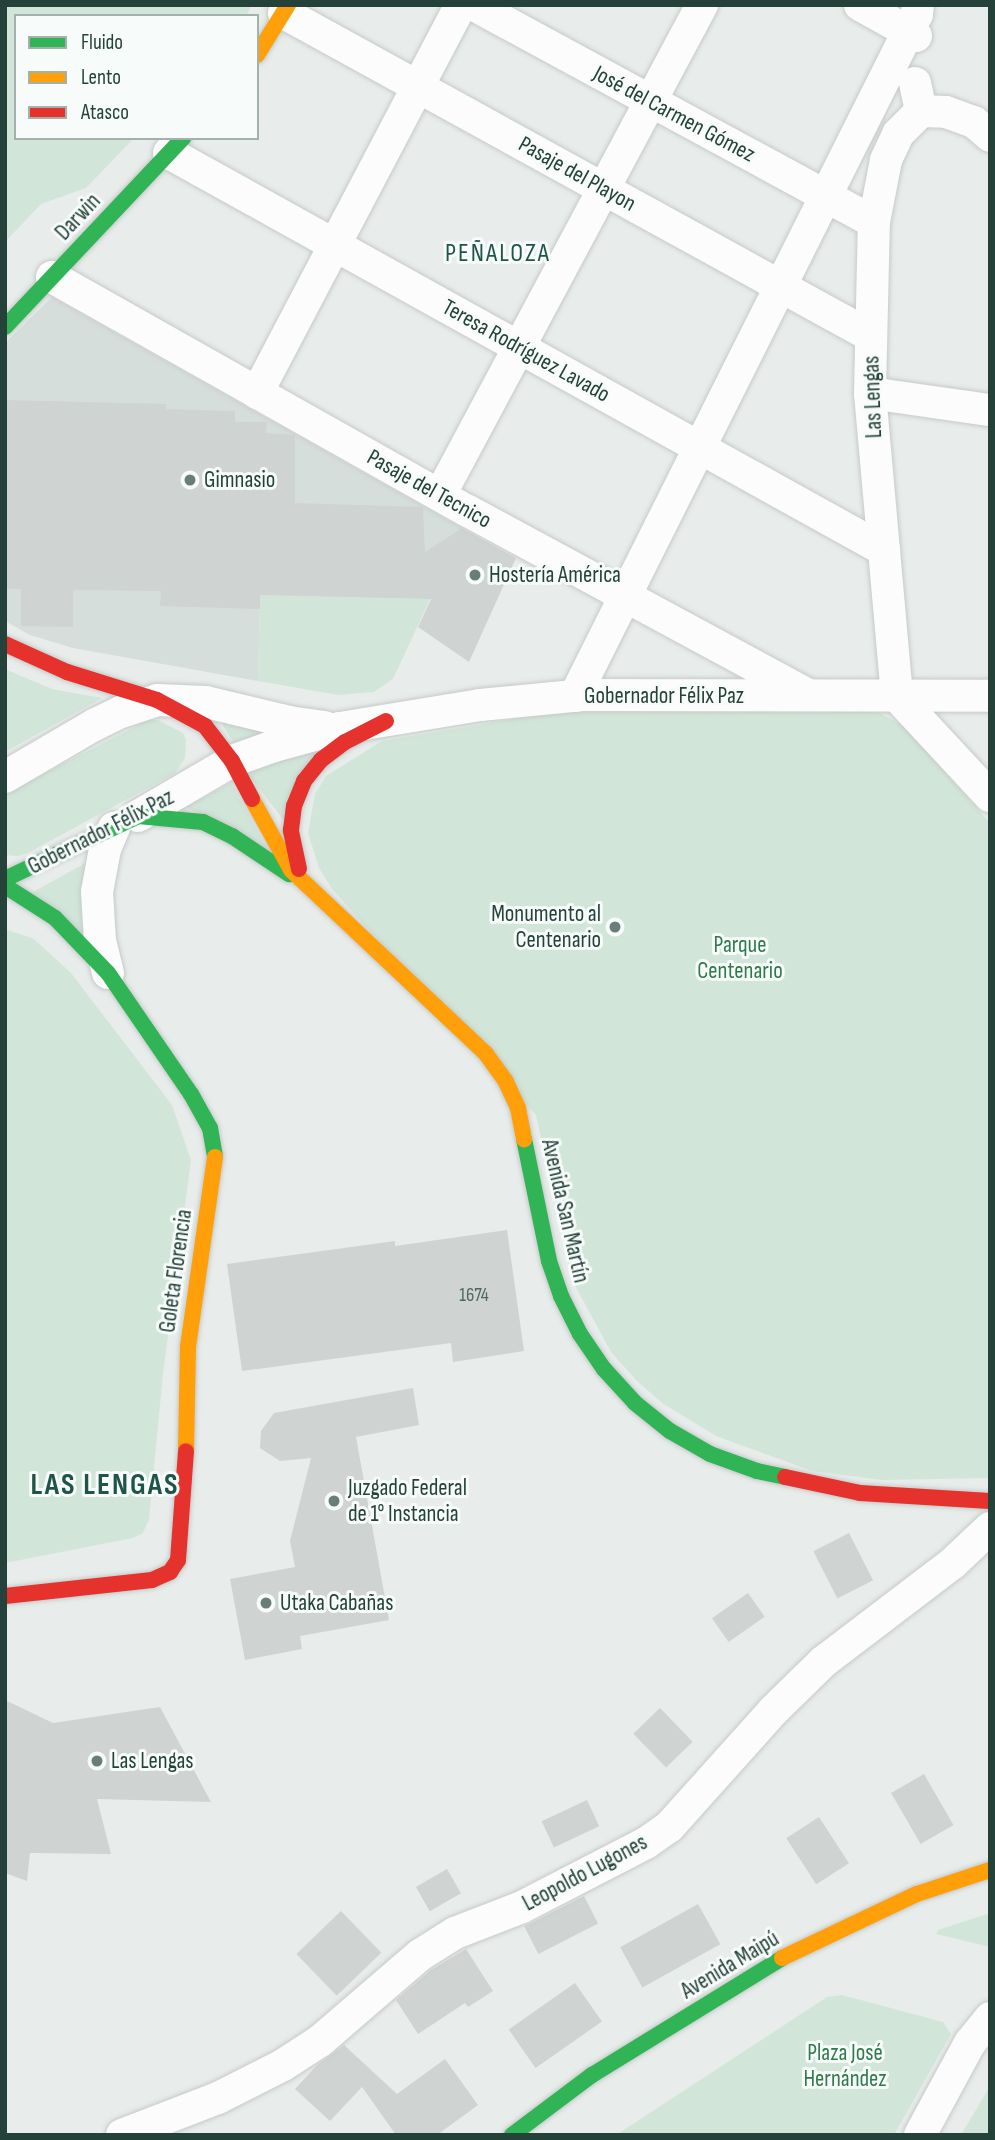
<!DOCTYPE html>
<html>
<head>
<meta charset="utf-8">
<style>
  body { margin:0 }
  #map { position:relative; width:995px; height:2140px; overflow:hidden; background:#e8edeb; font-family:"Sofia Sans Condensed",sans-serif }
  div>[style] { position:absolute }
  .built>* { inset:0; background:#d6dedb }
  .green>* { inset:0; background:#d1e6d8 }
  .building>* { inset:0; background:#cfd4d2; transform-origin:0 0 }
  .roads { filter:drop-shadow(0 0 2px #c5cac8) drop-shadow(0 0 2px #c5cac8) }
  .street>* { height:32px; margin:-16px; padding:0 16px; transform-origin:16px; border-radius:16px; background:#fcfcfc }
  .fast>* { height:16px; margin:-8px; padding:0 8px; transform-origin:8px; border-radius:8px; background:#30b455 }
  .slow>* { height:16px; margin:-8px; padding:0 8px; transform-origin:8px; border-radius:8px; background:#ff9f0a }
  .jam>* { height:16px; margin:-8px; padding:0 8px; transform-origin:8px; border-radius:8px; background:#e5322d }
  .dots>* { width:19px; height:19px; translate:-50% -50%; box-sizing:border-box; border:4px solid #f7fbf9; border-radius:50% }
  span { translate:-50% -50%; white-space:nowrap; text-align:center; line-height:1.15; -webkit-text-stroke:6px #f7fbf9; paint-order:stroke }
  .number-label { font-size:19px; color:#506761 }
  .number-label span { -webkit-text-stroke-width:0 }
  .street-label { font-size:23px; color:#24423a }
  .poi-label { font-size:23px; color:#24423a }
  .left { translate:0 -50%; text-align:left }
  .right { translate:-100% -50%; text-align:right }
  .park-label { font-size:23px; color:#2d7a4b }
  .quarter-label { font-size:26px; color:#1f5548; letter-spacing:2px }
  .district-label { font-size:30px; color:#1f5548; font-weight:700; letter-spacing:2px }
  .frame { position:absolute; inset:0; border:7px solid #24423a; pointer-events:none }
  .legend { position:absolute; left:14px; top:14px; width:245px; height:126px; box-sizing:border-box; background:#f7fbf9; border:2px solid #a3b1ad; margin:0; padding:9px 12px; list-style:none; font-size:21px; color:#24423a }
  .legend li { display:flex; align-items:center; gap:14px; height:35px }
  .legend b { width:35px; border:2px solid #a3b1ad }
</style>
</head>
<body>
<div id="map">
  <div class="built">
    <div style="clip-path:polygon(52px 297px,462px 528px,430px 599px,260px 595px,258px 681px,73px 648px,30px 635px,5px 621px,5px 343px)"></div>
  </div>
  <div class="green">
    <div style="clip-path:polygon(5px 5px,252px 5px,246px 16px,16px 16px,16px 138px,134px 138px,86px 188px,41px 204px,5px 242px)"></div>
    <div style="clip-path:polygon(260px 595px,430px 599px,393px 679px,374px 692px,338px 695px,258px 681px)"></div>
    <div style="clip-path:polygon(5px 669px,52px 689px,102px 698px,5px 752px)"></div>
    <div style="clip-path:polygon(593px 710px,876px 711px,904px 726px,990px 823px,990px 1478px,882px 1480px,812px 1471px,716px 1436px,662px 1403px,636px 1380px,611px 1352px,572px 1280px,536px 1115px,332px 889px,319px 868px,308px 833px,315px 794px,326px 776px,382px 741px,557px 712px)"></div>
    <div style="clip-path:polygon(218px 717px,289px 728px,237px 749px)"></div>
    <div style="clip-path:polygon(148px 720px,158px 720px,183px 733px,186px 740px,185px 758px,175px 773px,28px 853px,18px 856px,5px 855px,5px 794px)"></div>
    <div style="clip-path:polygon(316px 751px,285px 822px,248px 774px,268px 764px)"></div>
    <div style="clip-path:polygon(231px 783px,268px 851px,186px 807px)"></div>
    <div style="clip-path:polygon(91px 860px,96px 944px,31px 893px)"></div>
    <div style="clip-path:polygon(5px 929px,34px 939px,71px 973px,172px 1105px,191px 1160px,163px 1374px,149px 1519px,143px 1533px,133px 1538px,5px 1563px)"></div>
    <div style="clip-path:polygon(990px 1913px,990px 1947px,936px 1934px,938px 1930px)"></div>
    <div style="clip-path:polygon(842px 1995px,943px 2022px,951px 2034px,894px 2135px,616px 2135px,827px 1997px)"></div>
    <div style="clip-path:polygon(990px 2086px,990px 2135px,961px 2135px)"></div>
  </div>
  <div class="building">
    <div style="clip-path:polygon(5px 400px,166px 404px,166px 409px,235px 411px,235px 422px,267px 422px,266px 433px,295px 435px,295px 503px,423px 507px,425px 552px,462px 528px,516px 558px,469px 662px,418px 627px,431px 599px,260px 595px,260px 609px,160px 606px,161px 591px,73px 590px,73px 627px,21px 626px,21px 589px,5px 589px)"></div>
    <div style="clip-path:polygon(507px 1230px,524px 1351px,453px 1362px,451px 1343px,242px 1371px,227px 1264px,395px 1241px,395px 1246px)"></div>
    <div style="clip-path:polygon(413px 1388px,419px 1425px,356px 1437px,389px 1620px,300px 1636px,302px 1649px,245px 1660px,230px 1579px,295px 1567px,290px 1541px,311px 1458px,280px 1461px,260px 1448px,261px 1431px,274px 1413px)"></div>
    <div style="left:849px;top:1533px;width:53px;height:40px;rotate:63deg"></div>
    <div style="left:748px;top:1593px;width:29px;height:44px;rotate:55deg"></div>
    <div style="clip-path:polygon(5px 1700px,53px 1723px,160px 1707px,211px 1802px,97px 1799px,111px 1854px,30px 1853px,27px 1881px,5px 1873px)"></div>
    <div style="left:660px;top:1708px;width:47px;height:37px;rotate:46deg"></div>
    <div style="left:924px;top:1774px;width:59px;height:38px;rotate:60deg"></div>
    <div style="left:587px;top:1800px;width:29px;height:50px;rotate:65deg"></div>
    <div style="left:819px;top:1817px;width:55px;height:39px;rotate:57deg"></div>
    <div style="left:447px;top:1869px;width:28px;height:36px;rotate:60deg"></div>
    <div style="left:584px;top:1896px;width:31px;height:67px;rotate:63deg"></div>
    <div style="left:698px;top:1904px;width:46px;height:89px;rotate:61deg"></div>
    <div style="left:341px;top:1911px;width:58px;height:62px;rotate:46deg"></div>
    <div style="clip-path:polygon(466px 1949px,493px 1991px,468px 2007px,465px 2003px,418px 2034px,396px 2000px,431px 1970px)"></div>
    <div style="left:575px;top:1983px;width:47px;height:81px;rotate:55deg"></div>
    <div style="clip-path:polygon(344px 2045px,397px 2094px,445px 2059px,478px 2105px,437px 2135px,396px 2135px,362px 2087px,330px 2121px,295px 2089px,317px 2065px)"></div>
  </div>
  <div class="roads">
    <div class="street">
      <div style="left:474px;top:5px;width:455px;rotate:28.5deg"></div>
      <div style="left:860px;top:5px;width:64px;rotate:29deg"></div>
      <div style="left:284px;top:13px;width:670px;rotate:28.82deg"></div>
      <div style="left:915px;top:83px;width:29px;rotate:78deg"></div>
      <div style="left:921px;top:111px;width:25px;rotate:2deg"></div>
      <div style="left:946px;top:112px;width:30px;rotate:20deg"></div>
      <div style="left:974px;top:122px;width:21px;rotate:41deg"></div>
      <div style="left:169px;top:153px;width:818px;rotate:29.04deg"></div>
      <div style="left:52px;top:277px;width:477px;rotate:29.4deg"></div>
      <div style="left:468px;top:511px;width:382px;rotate:28.4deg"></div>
      <div style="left:257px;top:393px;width:438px;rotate:-62.3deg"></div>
      <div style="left:870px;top:393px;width:121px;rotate:8.1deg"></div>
      <div style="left:440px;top:495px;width:556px;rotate:-61.87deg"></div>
      <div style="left:575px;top:696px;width:763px;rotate:-63.37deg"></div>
      <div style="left:917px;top:14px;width:9px;rotate:-84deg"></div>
      <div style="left:897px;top:696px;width:304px;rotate:-95.1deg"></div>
      <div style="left:870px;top:393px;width:171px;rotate:-88.7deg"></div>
      <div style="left:874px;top:222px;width:63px;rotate:-79deg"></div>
      <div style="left:886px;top:160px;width:29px;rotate:-65deg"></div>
      <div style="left:898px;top:134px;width:33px;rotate:-45deg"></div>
      <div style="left:897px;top:696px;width:137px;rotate:47.1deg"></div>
      <div style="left:5px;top:777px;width:103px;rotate:-30.3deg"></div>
      <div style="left:94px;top:725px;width:30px;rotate:-26deg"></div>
      <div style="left:121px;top:712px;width:38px;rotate:-18deg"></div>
      <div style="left:157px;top:700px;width:49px;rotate:2.3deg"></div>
      <div style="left:206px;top:702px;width:85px;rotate:13.5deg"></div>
      <div style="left:289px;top:722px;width:36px;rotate:8deg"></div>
      <div style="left:138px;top:816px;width:109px;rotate:-30.3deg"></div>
      <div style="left:232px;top:761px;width:45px;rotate:-19.7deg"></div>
      <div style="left:274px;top:746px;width:68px;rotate:-15.3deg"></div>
      <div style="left:340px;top:728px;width:142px;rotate:-9.3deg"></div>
      <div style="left:480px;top:705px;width:103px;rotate:-5.5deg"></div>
      <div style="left:583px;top:695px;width:407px;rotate:0.1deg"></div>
      <div style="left:108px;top:973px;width:33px;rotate:-104deg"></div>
      <div style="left:100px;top:941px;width:49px;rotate:-93.5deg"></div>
      <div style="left:97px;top:892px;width:44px;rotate:-79.5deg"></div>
      <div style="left:105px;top:849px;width:23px;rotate:-67deg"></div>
      <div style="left:122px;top:2135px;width:103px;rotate:-21.1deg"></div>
      <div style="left:218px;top:2098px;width:73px;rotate:-26.9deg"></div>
      <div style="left:283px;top:2065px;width:44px;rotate:-33deg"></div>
      <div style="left:320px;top:2041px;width:132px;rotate:-40.7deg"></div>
      <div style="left:420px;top:1955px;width:41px;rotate:-32.2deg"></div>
      <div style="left:455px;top:1933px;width:72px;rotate:-21.2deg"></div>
      <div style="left:522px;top:1907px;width:140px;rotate:-27.3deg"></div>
      <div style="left:646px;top:1843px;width:28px;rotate:-35deg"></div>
      <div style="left:669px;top:1827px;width:157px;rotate:-48.1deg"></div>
      <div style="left:774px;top:1710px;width:69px;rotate:-44.4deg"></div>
      <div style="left:823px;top:1662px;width:163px;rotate:-37.3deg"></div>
      <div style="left:953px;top:1563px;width:51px;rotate:-43.4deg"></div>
      <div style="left:920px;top:2135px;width:105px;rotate:-61.5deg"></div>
      <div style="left:970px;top:2043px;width:32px;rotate:-51deg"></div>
    </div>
    <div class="fast">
      <div style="left:5px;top:327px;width:260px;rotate:-46.7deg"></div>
      <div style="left:5px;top:879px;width:147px;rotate:-25.3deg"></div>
      <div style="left:138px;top:816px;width:65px;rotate:5.3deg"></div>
      <div style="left:203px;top:822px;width:32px;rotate:26deg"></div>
      <div style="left:232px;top:836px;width:69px;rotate:33.7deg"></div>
      <div style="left:5px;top:886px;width:59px;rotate:32.6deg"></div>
      <div style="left:55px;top:918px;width:76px;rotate:46.1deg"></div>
      <div style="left:108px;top:973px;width:147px;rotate:55.6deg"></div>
      <div style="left:191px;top:1094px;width:39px;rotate:61deg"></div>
      <div style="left:210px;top:1128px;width:29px;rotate:80deg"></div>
      <div style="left:524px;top:1139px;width:125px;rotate:78.4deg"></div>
      <div style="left:549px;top:1261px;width:37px;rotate:71deg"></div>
      <div style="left:561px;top:1296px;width:42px;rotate:63.4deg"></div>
      <div style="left:580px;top:1334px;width:42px;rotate:55.6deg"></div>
      <div style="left:604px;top:1369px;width:46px;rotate:47.6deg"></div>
      <div style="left:635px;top:1403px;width:45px;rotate:38.7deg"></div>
      <div style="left:670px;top:1431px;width:46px;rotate:29.9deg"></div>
      <div style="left:710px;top:1454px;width:50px;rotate:19.9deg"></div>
      <div style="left:757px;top:1471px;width:29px;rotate:12deg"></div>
      <div style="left:512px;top:2135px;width:100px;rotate:-36.9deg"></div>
      <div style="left:592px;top:2075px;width:223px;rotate:-31.6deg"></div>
    </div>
    <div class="slow">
      <div style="left:257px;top:55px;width:59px;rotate:-58.2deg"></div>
      <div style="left:252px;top:799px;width:81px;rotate:61.2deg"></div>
      <div style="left:291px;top:870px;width:268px;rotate:43.3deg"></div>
      <div style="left:486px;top:1054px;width:34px;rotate:54deg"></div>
      <div style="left:506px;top:1082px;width:29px;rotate:65deg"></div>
      <div style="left:518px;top:1108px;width:32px;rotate:79deg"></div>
      <div style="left:186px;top:1451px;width:104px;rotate:-88.9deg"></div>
      <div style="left:188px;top:1347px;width:192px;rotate:-81.9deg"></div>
      <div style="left:782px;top:1958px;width:149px;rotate:-25.4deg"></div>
      <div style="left:917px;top:1894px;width:77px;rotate:-18.2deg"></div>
    </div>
    <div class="jam">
      <div style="left:5px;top:644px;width:68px;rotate:24.3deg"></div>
      <div style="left:67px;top:672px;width:94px;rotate:17.3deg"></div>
      <div style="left:157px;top:700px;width:55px;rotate:28.4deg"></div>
      <div style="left:205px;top:726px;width:44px;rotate:52.4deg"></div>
      <div style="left:232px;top:761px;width:43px;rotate:62.2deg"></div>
      <div style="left:299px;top:869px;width:40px;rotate:-102deg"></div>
      <div style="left:291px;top:830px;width:24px;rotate:-83deg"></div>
      <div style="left:294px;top:806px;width:27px;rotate:-68deg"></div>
      <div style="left:304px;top:781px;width:27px;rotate:-51deg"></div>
      <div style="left:321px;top:760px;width:30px;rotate:-37deg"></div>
      <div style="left:345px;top:742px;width:46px;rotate:-27.1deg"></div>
      <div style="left:785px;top:1477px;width:77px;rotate:12deg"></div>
      <div style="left:860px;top:1493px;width:130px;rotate:3.5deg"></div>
      <div style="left:5px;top:1596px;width:148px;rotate:-6.2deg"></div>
      <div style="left:152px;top:1580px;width:20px;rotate:-24deg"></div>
      <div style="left:170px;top:1572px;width:14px;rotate:-56deg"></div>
      <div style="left:178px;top:1560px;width:109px;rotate:-85.8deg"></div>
    </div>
  </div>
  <div class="dots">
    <div style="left:190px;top:480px;background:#697e78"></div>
    <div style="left:475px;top:575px;background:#697e78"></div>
    <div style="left:615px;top:927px;background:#697e78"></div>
    <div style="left:334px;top:1501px;background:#697e78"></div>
    <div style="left:266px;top:1603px;background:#697e78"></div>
    <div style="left:97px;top:1761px;background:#697e78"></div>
  </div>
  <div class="number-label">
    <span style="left:474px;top:1296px">1674</span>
  </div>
  <div class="street-label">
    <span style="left:674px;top:114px;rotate:28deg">José del Carmen Gómez</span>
    <span style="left:577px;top:174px;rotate:29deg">Pasaje del Playon</span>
    <span style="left:78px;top:217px;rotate:-47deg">Darwin</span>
    <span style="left:526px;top:351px;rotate:29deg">Teresa Rodríguez Lavado</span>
    <span style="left:873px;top:397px;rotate:-92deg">Las Lengas</span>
    <span style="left:429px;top:489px;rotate:29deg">Pasaje del Tecnico</span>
    <span style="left:664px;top:696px">Gobernador Félix Paz</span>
    <span style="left:101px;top:832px;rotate:-27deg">Gobernador Félix Paz</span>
    <span style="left:565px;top:1211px;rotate:77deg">Avenida San Martín</span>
    <span style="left:176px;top:1271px;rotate:-82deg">Goleta Florencia</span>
    <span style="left:585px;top:1873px;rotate:-28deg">Leopoldo Lugones</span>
    <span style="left:730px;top:1965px;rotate:-31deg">Avenida Maipú</span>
  </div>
  <div class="poi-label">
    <span class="left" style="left:204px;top:480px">Gimnasio</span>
    <span class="left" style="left:489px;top:575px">Hostería América</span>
    <span class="right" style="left:601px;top:927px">Monumento al<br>Centenario</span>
    <span class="left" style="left:348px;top:1501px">Juzgado Federal<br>de 1° Instancia</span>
    <span class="left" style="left:280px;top:1603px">Utaka Cabañas</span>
    <span class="left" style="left:111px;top:1761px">Las Lengas</span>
  </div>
  <div class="park-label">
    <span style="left:740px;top:958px">Parque<br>Centenario</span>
    <span style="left:845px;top:2066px">Plaza José<br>Hernández</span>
  </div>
  <div class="quarter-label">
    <span style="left:498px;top:254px">PEÑALOZA</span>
  </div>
  <div class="district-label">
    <span style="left:105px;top:1485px">LAS LENGAS</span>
  </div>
  <div class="frame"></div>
  <ul class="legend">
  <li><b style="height:9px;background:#30b455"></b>Fluido</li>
  <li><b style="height:9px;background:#ff9f0a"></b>Lento</li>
  <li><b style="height:9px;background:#e5322d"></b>Atasco</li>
  </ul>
</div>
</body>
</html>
